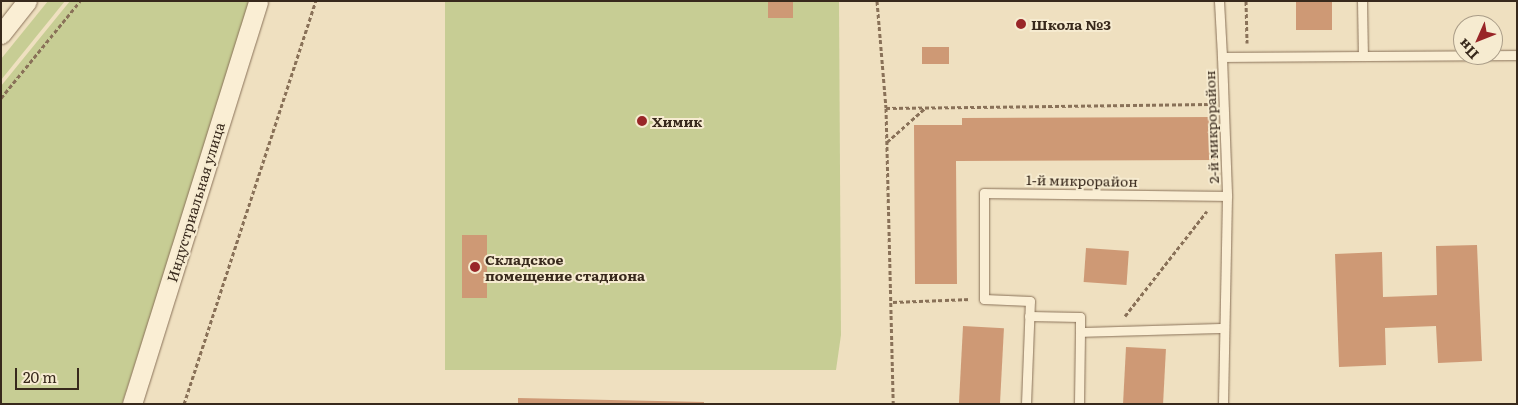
<!DOCTYPE html>
<html>
<head>
<meta charset="utf-8">
<style>
  body { margin:0 }
  #map { position:relative; width:1518px; height:405px; overflow:hidden; background:#efe0c0; font-family:Literata,serif }
  div>[style] { position:absolute }
  .green>* { inset:0; background:#c7cd94 }
  .building>* { inset:0; background:#ce9975; transform-origin:0 0 }
  .path>* { height:3px; margin-top:-1.5px; transform-origin:0; background:repeating-linear-gradient(90deg,#897158 0 4px,transparent 0 6.5px) }
  .roads { filter:drop-shadow(0 0 1px #897158) drop-shadow(0 0 1px #897158) }
  .service>* { height:9px; margin:-4.5px; padding:0 4.5px; transform-origin:4.5px; border-radius:4.5px; background:#faeed4 }
  .minor>* { height:19px; margin:-9.5px; padding:0 9.5px; transform-origin:9.5px; border-radius:9.5px; background:#faeed4 }
  .dots>* { width:14px; height:14px; translate:-50% -50%; box-sizing:border-box; border:2px solid #f6ebd0; border-radius:50% }
  span { translate:-50% -50%; white-space:nowrap; text-align:center; line-height:1.15; -webkit-text-stroke:4px #f6ebd0; paint-order:stroke }
  .poi-label { font-size:14px; color:#38291c; font-weight:700 }
  .left { translate:0 -50%; text-align:left }
  .street-label { font-size:14px; color:#38291c }
  .frame { position:absolute; inset:0; border:2px solid #38291c; pointer-events:none }
  .north { position:absolute; left:1453px; top:15px; width:50px; height:50px; box-sizing:border-box; background:#f6ebd0; border:1px solid #aa9d88; border-radius:50%; rotate:226deg; font-size:14px; font-weight:700; line-height:20px; text-align:center; color:#38291c }
  .north::after { content:''; display:block; margin:auto; width:18px; height:22px; background:#992628; clip-path:polygon(50% 0,100% 100%,50% 72%,0 100%) }
  .scale { position:absolute; left:15px; top:368px; width:64px; height:22px; box-sizing:border-box; border:2px solid #38291c; border-top:0; padding-left:6px; font-size:15px; line-height:18px; white-space:nowrap; color:#38291c; -webkit-text-stroke:4px #f6ebd0; paint-order:stroke }
</style>
</head>
<body>
<div id="map">
  <div class="green">
    <div style="clip-path:polygon(48px 1px,65px 1px,1px 80px,1px 59px)"></div>
    <div style="clip-path:polygon(70px 1px,252px 1px,122px 404px,1px 404px,1px 86px)"></div>
    <div style="clip-path:polygon(445px 1px,839px 1px,841px 335px,836px 370px,445px 370px)"></div>
  </div>
  <div class="building">
    <div style="left:768px;top:1px;width:25px;height:17px"></div>
    <div style="left:1296px;top:1px;width:36px;height:29px"></div>
    <div style="left:949px;top:47px;width:17px;height:27px;rotate:90deg"></div>
    <div style="clip-path:polygon(1215px 117px,1215px 160px,956px 161px,957px 284px,915px 284px,914px 125px,962px 125px,962px 118px)"></div>
    <div style="left:487px;top:235px;width:63px;height:25px;rotate:90deg"></div>
    <div style="clip-path:polygon(1477px 245px,1482px 361px,1438px 363px,1436px 326px,1385px 328px,1386px 365px,1339px 367px,1335px 254px,1382px 252px,1383px 297px,1437px 295px,1436px 246px)"></div>
    <div style="left:1086px;top:248px;width:43px;height:34px;rotate:4deg"></div>
    <div style="left:963px;top:326px;width:41px;height:78px;rotate:3deg"></div>
    <div style="left:1126px;top:347px;width:40px;height:57px;rotate:3deg"></div>
    <div style="clip-path:polygon(518px 398px,704px 402px,704px 404px,518px 404px)"></div>
  </div>
  <div class="path">
    <div style="left:877px;top:1px;width:107px;rotate:85.2deg"></div>
    <div style="left:886px;top:108px;width:296px;rotate:88.6deg"></div>
    <div style="left:1246px;top:1px;width:42px;rotate:88.6deg"></div>
    <div style="left:1px;top:98px;width:125px;rotate:-50.8deg"></div>
    <div style="left:886px;top:108px;width:324px;rotate:-0.7deg"></div>
    <div style="left:887px;top:142px;width:51px;rotate:-41.8deg"></div>
    <div style="left:893px;top:302px;width:78px;rotate:-2.2deg"></div>
    <div style="left:1125px;top:316px;width:133px;rotate:-52deg"></div>
    <div style="left:184px;top:404px;width:424px;rotate:-71.9deg"></div>
  </div>
  <div class="roads">
    <div class="service">
      <div style="left:1219px;top:1px;width:56px;rotate:86.9deg"></div>
      <div style="left:1222px;top:57px;width:295px;rotate:-0.4deg"></div>
      <div style="left:1362px;top:1px;width:55px;rotate:89deg"></div>
      <div style="left:1222px;top:57px;width:139px;rotate:87.9deg"></div>
      <div style="left:1029px;top:316px;width:51px;rotate:1.1deg"></div>
      <div style="left:1080px;top:317px;width:15px;rotate:90deg"></div>
      <div style="left:1026px;top:404px;width:103px;rotate:-87.8deg"></div>
      <div style="left:1030px;top:301px;width:46px;rotate:-177.5deg"></div>
      <div style="left:984px;top:299px;width:106px;rotate:-90deg"></div>
      <div style="left:984px;top:193px;width:243px;rotate:0.7deg"></div>
      <div style="left:1227px;top:196px;width:208px;rotate:91.1deg"></div>
      <div style="left:1079px;top:404px;width:72px;rotate:-89.2deg"></div>
      <div style="left:1080px;top:332px;width:144px;rotate:-1.6deg"></div>
    </div>
    <div class="minor">
      <div style="left:1px;top:34px;width:42px;rotate:-51.8deg"></div>
      <div style="left:132px;top:404px;width:422px;rotate:-72.6deg"></div>
    </div>
  </div>
  <div class="dots">
    <div style="left:1021px;top:24px;background:#992628"></div>
    <div style="left:642px;top:121px;background:#992628"></div>
    <div style="left:475px;top:267px;background:#992628"></div>
  </div>
  <div class="poi-label">
    <span class="left" style="left:1031px;top:24px">Школа №3</span>
    <span class="left" style="left:652px;top:121px">Химик</span>
    <span class="left" style="left:485px;top:267px">Складское<br>помещение стадиона</span>
  </div>
  <div class="street-label">
    <span style="left:1211px;top:127px;rotate:-92deg">2-й микрорайон</span>
    <span style="left:1082px;top:180px;rotate:1deg">1-й микрорайон</span>
    <span style="left:195px;top:202px;rotate:-73deg">Индустриальная улица</span>
  </div>
  <div class="frame"></div>
  <div class="north">Пн</div>
  <div class="scale">20 m</div>
</div>
</body>
</html>
